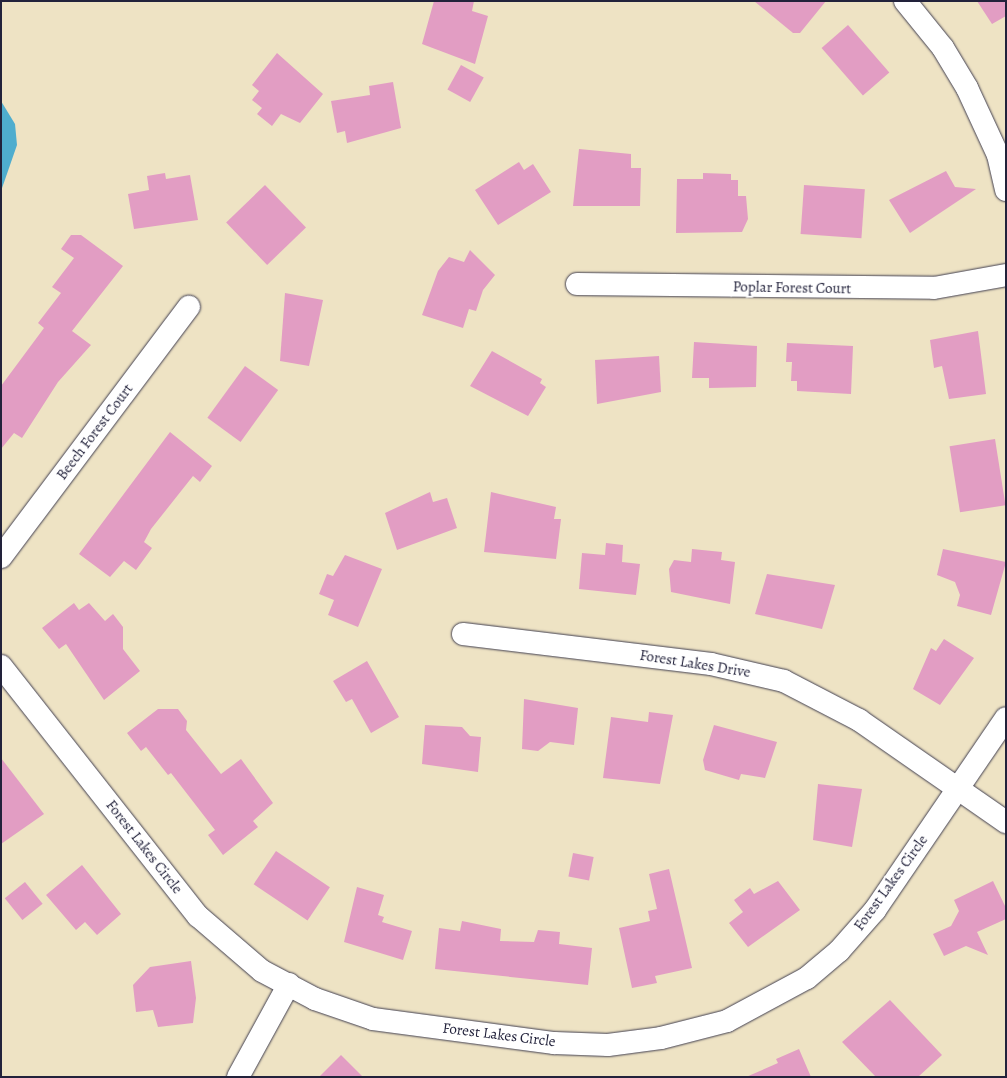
<!DOCTYPE html>
<html>
<head>
<meta charset="utf-8">
<style>
  body { margin:0 }
  #map { position:relative; width:1007px; height:1078px; overflow:hidden; background:#eee3c4; font-family:Alegreya,serif }
  div>[style] { position:absolute }
  .water>* { inset:0; background:#4fadce }
  .building>* { inset:0; background:#e29dc3; transform-origin:0 0 }
  .roads { filter:drop-shadow(0 0 1px #413f50) drop-shadow(0 0 1px #413f50) }
  .street>* { height:22px; margin:-11px; padding:0 11px; transform-origin:11px; border-radius:11px; background:#fff }
  span { translate:-50% -50%; white-space:nowrap; text-align:center; line-height:1.15; -webkit-text-stroke:4px #fff; paint-order:stroke }
  .street-label { font-size:15px; color:#22223b }
  .frame { position:absolute; inset:0; border:2px solid #22223b; pointer-events:none }
</style>
</head>
<body>
<div id="map">
  <div class="water">
    <div style="clip-path:polygon(1px 101px,15px 124px,17px 145px,1px 191px)"></div>
  </div>
  <div class="building">
    <div style="clip-path:polygon(434px 1px,474px 1px,472px 11px,488px 16px,475px 64px,422px 44px)"></div>
    <div style="clip-path:polygon(754px 1px,826px 1px,800px 33px,793px 33px)"></div>
    <div style="clip-path:polygon(977px 1px,1006px 1px,1006px 16px,992px 24px)"></div>
    <div style="left:848px;top:25px;width:63px;height:35px;rotate:49deg"></div>
    <div style="clip-path:polygon(277px 53px,323px 94px,300px 123px,281px 114px,272px 126px,257px 114px,262px 108px,252px 100px,259px 91px,252px 85px)"></div>
    <div style="left:461px;top:65px;width:26px;height:28px;rotate:29deg"></div>
    <div style="clip-path:polygon(393px 82px,401px 128px,347px 143px,345px 131px,337px 133px,331px 101px,370px 95px,369px 86px)"></div>
    <div style="clip-path:polygon(579px 149px,631px 154px,631px 168px,641px 168px,640px 206px,573px 206px)"></div>
    <div style="clip-path:polygon(519px 162px,524px 170px,533px 164px,551px 192px,498px 225px,475px 190px)"></div>
    <div style="clip-path:polygon(946px 171px,955px 187px,976px 189px,910px 233px,889px 200px)"></div>
    <div style="clip-path:polygon(165px 173px,166px 179px,190px 175px,198px 220px,134px 229px,128px 194px,149px 190px,147px 176px)"></div>
    <div style="clip-path:polygon(703px 173px,731px 174px,731px 180px,738px 180px,738px 196px,746px 196px,748px 219px,742px 232px,676px 233px,677px 179px,703px 179px)"></div>
    <div style="left:265px;top:185px;width:59px;height:54px;rotate:46deg"></div>
    <div style="left:804px;top:185px;width:61px;height:49px;rotate:4deg"></div>
    <div style="clip-path:polygon(71px 235px,81px 235px,123px 266px,72px 331px,91px 345px,58px 382px,22px 438px,14px 433px,1px 449px,1px 386px,44px 328px,38px 323px,61px 293px,52px 287px,74px 258px,61px 249px)"></div>
    <div style="clip-path:polygon(470px 250px,495px 275px,483px 290px,476px 311px,469px 309px,463px 328px,422px 315px,438px 271px,449px 257px,464px 262px)"></div>
    <div style="clip-path:polygon(285px 293px,323px 300px,309px 366px,280px 361px)"></div>
    <div style="clip-path:polygon(978px 331px,986px 394px,949px 399px,942px 366px,934px 368px,930px 340px)"></div>
    <div style="clip-path:polygon(694px 342px,757px 346px,756px 387px,709px 388px,709px 378px,692px 378px)"></div>
    <div style="clip-path:polygon(787px 343px,853px 346px,851px 394px,797px 391px,797px 381px,791px 381px,792px 362px,786px 362px)"></div>
    <div style="clip-path:polygon(492px 351px,542px 379px,540px 383px,546px 387px,528px 416px,470px 386px)"></div>
    <div style="clip-path:polygon(659px 356px,661px 392px,597px 404px,595px 360px)"></div>
    <div style="left:245px;top:366px;width:41px;height:64px;rotate:36deg"></div>
    <div style="clip-path:polygon(170px 432px,212px 466px,200px 482px,193px 476px,151px 529px,144px 542px,152px 548px,136px 570px,124px 561px,110px 577px,79px 554px)"></div>
    <div style="left:995px;top:439px;width:67px;height:46px;rotate:81deg"></div>
    <div style="clip-path:polygon(430px 492px,433px 502px,447px 498px,457px 528px,397px 550px,385px 513px)"></div>
    <div style="clip-path:polygon(491px 492px,556px 507px,554px 519px,561px 519px,556px 559px,484px 552px)"></div>
    <div style="clip-path:polygon(606px 543px,623px 545px,622px 562px,640px 564px,636px 595px,579px 589px,582px 553px,605px 555px)"></div>
    <div style="clip-path:polygon(692px 549px,722px 552px,721px 560px,735px 562px,730px 604px,671px 592px,669px 569px,674px 560px,691px 562px)"></div>
    <div style="clip-path:polygon(943px 549px,1006px 562px,991px 615px,957px 606px,960px 595px,955px 582px,937px 575px)"></div>
    <div style="clip-path:polygon(345px 555px,382px 569px,358px 627px,328px 615px,334px 600px,319px 594px,327px 574px,333px 576px)"></div>
    <div style="clip-path:polygon(767px 574px,835px 585px,822px 629px,755px 614px)"></div>
    <div style="clip-path:polygon(74px 603px,79px 610px,89px 603px,105px 621px,113px 614px,123px 627px,123px 649px,140px 671px,104px 700px,66px 644px,59px 649px,42px 628px)"></div>
    <div style="clip-path:polygon(944px 639px,974px 658px,940px 705px,913px 689px,931px 648px,936px 651px)"></div>
    <div style="clip-path:polygon(367px 661px,399px 717px,371px 733px,352px 699px,346px 702px,333px 681px)"></div>
    <div style="clip-path:polygon(524px 699px,578px 708px,574px 745px,550px 742px,538px 751px,522px 749px)"></div>
    <div style="clip-path:polygon(158px 709px,178px 709px,187px 721px,186px 730px,221px 774px,241px 759px,273px 803px,253px 821px,258px 827px,223px 855px,208px 835px,215px 830px,171px 773px,168px 775px,146px 747px,141px 751px,127px 733px)"></div>
    <div style="clip-path:polygon(649px 712px,673px 715px,660px 784px,603px 778px,611px 717px,648px 722px)"></div>
    <div style="clip-path:polygon(425px 725px,462px 727px,470px 736px,481px 737px,478px 772px,422px 764px)"></div>
    <div style="clip-path:polygon(714px 725px,777px 742px,765px 778px,741px 774px,739px 780px,705px 770px,703px 760px)"></div>
    <div style="clip-path:polygon(1px 758px,44px 814px,1px 844px)"></div>
    <div style="clip-path:polygon(818px 784px,862px 789px,852px 847px,813px 840px)"></div>
    <div style="left:276px;top:851px;width:65px;height:40px;rotate:34deg"></div>
    <div style="left:573px;top:853px;width:21px;height:24px;rotate:11deg"></div>
    <div style="clip-path:polygon(82px 865px,121px 914px,97px 935px,85px 922px,76px 930px,46px 895px)"></div>
    <div style="clip-path:polygon(669px 869px,692px 968px,655px 976px,657px 983px,632px 988px,619px 928px,650px 921px,648px 911px,657px 909px,649px 874px)"></div>
    <div style="clip-path:polygon(778px 881px,800px 910px,748px 947px,729px 923px,743px 912px,734px 900px,750px 888px,754px 894px)"></div>
    <div style="clip-path:polygon(993px 881px,1006px 908px,1006px 919px,977px 932px,988px 955px,966px 946px,944px 956px,933px 934px,951px 926px,959px 911px,954px 900px)"></div>
    <div style="left:25px;top:882px;width:28px;height:26px;rotate:51deg"></div>
    <div style="clip-path:polygon(357px 887px,384px 895px,378px 915px,384px 917px,382px 922px,412px 931px,403px 960px,344px 942px)"></div>
    <div style="clip-path:polygon(462px 921px,501px 929px,500px 941px,534px 942px,538px 930px,560px 932px,559px 944px,592px 948px,588px 985px,435px 969px,439px 928px,460px 931px)"></div>
    <div style="clip-path:polygon(191px 961px,196px 998px,193px 1023px,158px 1027px,153px 1010px,136px 1012px,133px 985px,150px 967px)"></div>
    <div style="clip-path:polygon(890px 1000px,942px 1055px,918px 1077px,876px 1077px,842px 1042px)"></div>
    <div style="clip-path:polygon(799px 1049px,811px 1077px,746px 1077px,778px 1063px,776px 1059px)"></div>
    <div style="clip-path:polygon(341px 1055px,363px 1077px,319px 1077px)"></div>
  </div>
  <div class="roads">
    <div class="street">
      <div style="left:905px;top:1px;width:60px;rotate:51deg"></div>
      <div style="left:943px;top:48px;width:47px;rotate:59deg"></div>
      <div style="left:967px;top:88px;width:74px;rotate:65.2deg"></div>
      <div style="left:998px;top:155px;width:36px;rotate:77deg"></div>
      <div style="left:577px;top:284px;width:357px;rotate:0.6deg"></div>
      <div style="left:934px;top:288px;width:73px;rotate:-10.2deg"></div>
      <div style="left:1px;top:557px;width:313px;rotate:-53.1deg"></div>
      <div style="left:463px;top:634px;width:250px;rotate:6.9deg"></div>
      <div style="left:711px;top:664px;width:75px;rotate:13.1deg"></div>
      <div style="left:784px;top:681px;width:85px;rotate:27.5deg"></div>
      <div style="left:859px;top:720px;width:179px;rotate:34.8deg"></div>
      <div style="left:1px;top:666px;width:318px;rotate:51.8deg"></div>
      <div style="left:198px;top:916px;width:84px;rotate:40.7deg"></div>
      <div style="left:262px;top:971px;width:60px;rotate:27.8deg"></div>
      <div style="left:315px;top:999px;width:61px;rotate:19deg"></div>
      <div style="left:373px;top:1019px;width:183px;rotate:7.6deg"></div>
      <div style="left:554px;top:1043px;width:54px;rotate:2.1deg"></div>
      <div style="left:608px;top:1045px;width:53px;rotate:-7.5deg"></div>
      <div style="left:661px;top:1038px;width:68px;rotate:-14.4deg"></div>
      <div style="left:727px;top:1021px;width:91px;rotate:-28.3deg"></div>
      <div style="left:807px;top:978px;width:42px;rotate:-40.2deg"></div>
      <div style="left:839px;top:951px;width:55px;rotate:-48.7deg"></div>
      <div style="left:875px;top:910px;width:232px;rotate:-55.7deg"></div>
      <div style="left:238px;top:1077px;width:106px;rotate:-61.3deg"></div>
    </div>
  </div>
  <div class="street-label">
    <span style="left:792px;top:288px;rotate:1deg">Poplar Forest Court</span>
    <span style="left:95px;top:432px;rotate:-53deg">Beech Forest Court</span>
    <span style="left:695px;top:664px;rotate:9deg">Forest Lakes Drive</span>
    <span style="left:144px;top:847px;rotate:52deg">Forest Lakes Circle</span>
    <span style="left:891px;top:883px;rotate:-54deg">Forest Lakes Circle</span>
    <span style="left:499px;top:1035px;rotate:7deg">Forest Lakes Circle</span>
  </div>
  <div class="frame"></div>
</div>
</body>
</html>
